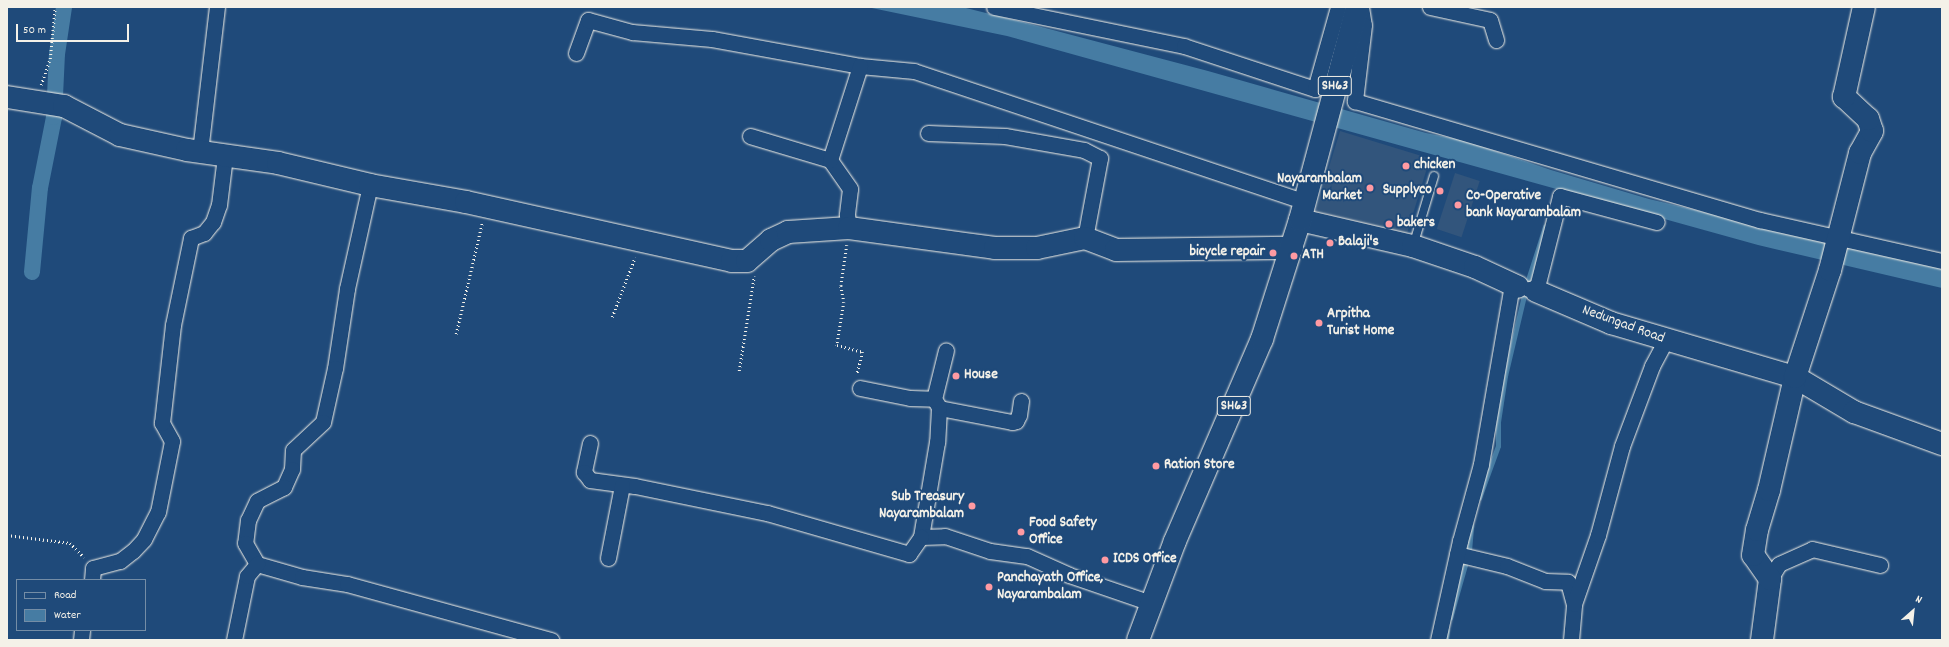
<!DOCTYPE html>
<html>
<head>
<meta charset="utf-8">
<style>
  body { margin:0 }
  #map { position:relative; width:1949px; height:647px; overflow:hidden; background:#1f4a7a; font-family:Dekko,sans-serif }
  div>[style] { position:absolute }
  .built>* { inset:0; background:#32557c; transform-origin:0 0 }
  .water>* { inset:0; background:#467ca3 }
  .stream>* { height:4.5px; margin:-2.25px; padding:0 2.25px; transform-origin:2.25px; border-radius:2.25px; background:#467ca3 }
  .canal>* { height:16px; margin:-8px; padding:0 8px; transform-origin:8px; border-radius:8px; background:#467ca3 }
  .path>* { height:2.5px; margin-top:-1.25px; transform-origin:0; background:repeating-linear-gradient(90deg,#f4f1e8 0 1px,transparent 0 4px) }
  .roads { filter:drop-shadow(0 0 1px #f4f1e8) drop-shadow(0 0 1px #f4f1e8) }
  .lane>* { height:8px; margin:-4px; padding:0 4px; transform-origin:4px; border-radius:4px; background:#1f4a7a }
  .street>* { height:15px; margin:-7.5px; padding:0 7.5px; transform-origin:7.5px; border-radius:7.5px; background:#1f4a7a }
  .secondary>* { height:22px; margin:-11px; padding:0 11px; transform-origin:11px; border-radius:11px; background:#1f4a7a }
  .primary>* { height:22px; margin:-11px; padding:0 11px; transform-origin:11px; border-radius:11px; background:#1f4a7a }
  .dots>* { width:11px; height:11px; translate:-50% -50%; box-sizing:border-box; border:2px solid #1f4a7a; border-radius:50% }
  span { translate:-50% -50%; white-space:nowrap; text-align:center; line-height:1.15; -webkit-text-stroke:4px #1f4a7a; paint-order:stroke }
  .shield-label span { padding:1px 3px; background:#1f4a7a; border:1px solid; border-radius:3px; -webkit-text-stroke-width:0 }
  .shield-label { font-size:14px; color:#f4f1e8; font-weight:700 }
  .poi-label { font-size:15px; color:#f4f1e8; font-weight:700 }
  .left { translate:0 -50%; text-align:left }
  .right { translate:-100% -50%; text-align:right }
  .street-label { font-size:15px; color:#f4f1e8 }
  .frame { position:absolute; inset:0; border:8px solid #f4f1e8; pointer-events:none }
  .legend { position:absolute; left:16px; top:579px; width:130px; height:52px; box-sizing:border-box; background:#1f4a7a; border:1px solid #748da6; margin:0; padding:5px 7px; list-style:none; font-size:12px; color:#f4f1e8 }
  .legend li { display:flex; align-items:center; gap:8px; height:20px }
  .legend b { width:20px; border:1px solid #748da6 }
  .north { position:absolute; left:1893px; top:591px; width:40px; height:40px; -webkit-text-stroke:3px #1f4a7a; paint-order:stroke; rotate:27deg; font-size:11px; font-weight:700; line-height:16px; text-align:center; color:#f4f1e8 }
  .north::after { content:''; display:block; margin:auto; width:14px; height:18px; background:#f4f1e8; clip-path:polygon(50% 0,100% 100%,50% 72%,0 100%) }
  .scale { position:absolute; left:16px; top:24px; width:113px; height:18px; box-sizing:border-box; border:2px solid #f4f1e8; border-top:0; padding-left:5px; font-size:12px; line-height:14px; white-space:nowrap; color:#f4f1e8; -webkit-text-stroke:3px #1f4a7a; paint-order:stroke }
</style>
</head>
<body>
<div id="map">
  <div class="built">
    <div style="left:1340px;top:131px;width:94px;height:93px;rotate:17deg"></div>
    <div style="left:1455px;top:173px;width:26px;height:59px;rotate:18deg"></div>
  </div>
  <div class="water">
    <div style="clip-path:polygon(867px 7px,962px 7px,1034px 25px,1208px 71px,1426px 133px,1466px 141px,1551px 170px,1649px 199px,1942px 269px,1942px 288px,1758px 245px,1007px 36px)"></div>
  </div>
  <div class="stream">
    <div style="left:1479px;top:498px;width:55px;rotate:-69.9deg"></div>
    <div style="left:1498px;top:446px;width:24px;rotate:-90deg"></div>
    <div style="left:1498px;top:422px;width:47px;rotate:-81.3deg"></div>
    <div style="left:1505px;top:376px;width:96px;rotate:-76.7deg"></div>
    <div style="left:1527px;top:283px;width:59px;rotate:-72.2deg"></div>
    <div style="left:1450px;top:618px;width:70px;rotate:-74.2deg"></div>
    <div style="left:1469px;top:551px;width:25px;rotate:-85deg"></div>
    <div style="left:1446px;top:640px;width:9px;rotate:-84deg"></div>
  </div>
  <div class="canal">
    <div style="left:32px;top:272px;width:84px;rotate:-84.6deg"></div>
    <div style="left:40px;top:188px;width:72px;rotate:-78.8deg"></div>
    <div style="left:54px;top:117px;width:63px;rotate:-87.3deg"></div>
    <div style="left:57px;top:54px;width:48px;rotate:-81.5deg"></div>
  </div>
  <div class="path">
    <div style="left:41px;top:85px;width:28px;rotate:-71deg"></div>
    <div style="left:50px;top:59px;width:52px;rotate:-84.5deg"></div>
    <div style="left:847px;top:245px;width:41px;rotate:98.3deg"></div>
    <div style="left:841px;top:286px;width:16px;rotate:79deg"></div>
    <div style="left:844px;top:302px;width:44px;rotate:99.2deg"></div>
    <div style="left:837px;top:345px;width:27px;rotate:15deg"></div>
    <div style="left:863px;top:352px;width:23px;rotate:105deg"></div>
    <div style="left:612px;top:317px;width:64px;rotate:-69deg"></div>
    <div style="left:456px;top:334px;width:114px;rotate:-76.8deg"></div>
    <div style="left:739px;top:371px;width:96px;rotate:-81deg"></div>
    <div style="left:7px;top:535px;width:64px;rotate:7.2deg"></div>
    <div style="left:70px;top:543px;width:20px;rotate:45deg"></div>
  </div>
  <div class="roads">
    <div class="lane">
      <div style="left:1413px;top:246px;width:73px;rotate:-73.3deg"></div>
    </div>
    <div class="street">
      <div style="left:994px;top:7px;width:194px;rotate:11.6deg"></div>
      <div style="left:1184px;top:46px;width:138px;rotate:18.2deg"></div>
      <div style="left:1315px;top:89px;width:85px;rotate:-74.3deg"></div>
      <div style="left:1361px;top:7px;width:18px;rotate:81deg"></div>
      <div style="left:1364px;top:25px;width:77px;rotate:96.8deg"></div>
      <div style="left:1355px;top:101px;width:422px;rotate:16.4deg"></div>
      <div style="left:1760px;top:220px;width:187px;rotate:12.7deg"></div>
      <div style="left:1430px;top:7px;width:61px;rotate:12.2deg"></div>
      <div style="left:1490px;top:20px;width:21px;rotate:73deg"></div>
      <div style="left:576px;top:53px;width:35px;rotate:-70deg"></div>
      <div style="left:588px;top:20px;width:46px;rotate:15.3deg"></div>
      <div style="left:632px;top:32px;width:80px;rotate:5deg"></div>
      <div style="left:712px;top:39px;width:150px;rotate:10.3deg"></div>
      <div style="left:860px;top:66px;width:54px;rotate:5.3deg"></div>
      <div style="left:914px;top:71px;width:400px;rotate:18.5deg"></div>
      <div style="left:928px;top:133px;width:77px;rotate:2.2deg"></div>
      <div style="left:1005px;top:136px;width:80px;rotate:10deg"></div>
      <div style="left:1084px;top:150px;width:18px;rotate:27deg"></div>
      <div style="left:1100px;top:158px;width:81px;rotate:100.6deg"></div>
      <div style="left:750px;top:136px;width:84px;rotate:16.7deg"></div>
      <div style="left:830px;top:160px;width:35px;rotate:55deg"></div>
      <div style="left:850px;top:189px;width:26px;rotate:97deg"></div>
      <div style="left:847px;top:215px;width:13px;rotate:81deg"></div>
      <div style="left:207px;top:153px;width:12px;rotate:-121deg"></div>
      <div style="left:201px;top:143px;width:137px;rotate:-83.3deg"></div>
      <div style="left:830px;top:160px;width:99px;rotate:-72.3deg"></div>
      <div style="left:370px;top:185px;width:107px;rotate:102.5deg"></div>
      <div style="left:347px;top:289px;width:80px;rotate:98.6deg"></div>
      <div style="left:335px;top:368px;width:55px;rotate:102.5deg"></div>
      <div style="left:323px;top:422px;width:41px;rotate:137deg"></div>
      <div style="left:293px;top:450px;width:19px;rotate:93deg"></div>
      <div style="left:292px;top:469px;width:20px;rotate:114deg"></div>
      <div style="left:284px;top:487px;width:30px;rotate:153deg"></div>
      <div style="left:257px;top:501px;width:21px;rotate:115deg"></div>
      <div style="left:248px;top:520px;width:23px;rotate:97deg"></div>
      <div style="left:245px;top:543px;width:24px;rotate:60deg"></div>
      <div style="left:257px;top:564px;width:47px;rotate:16.1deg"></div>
      <div style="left:302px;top:577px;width:46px;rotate:8.8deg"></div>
      <div style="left:347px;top:584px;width:212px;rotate:15.4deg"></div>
      <div style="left:1529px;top:289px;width:7px;rotate:16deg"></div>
      <div style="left:1536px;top:291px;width:98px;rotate:-75.8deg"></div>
      <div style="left:1560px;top:196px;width:100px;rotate:15deg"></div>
      <div style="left:860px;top:388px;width:51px;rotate:11.3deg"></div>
      <div style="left:910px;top:398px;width:24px;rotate:2deg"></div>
      <div style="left:1021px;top:401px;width:14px;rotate:98deg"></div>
      <div style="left:1019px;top:415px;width:7px;rotate:117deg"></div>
      <div style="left:1016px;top:421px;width:4px;rotate:166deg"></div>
      <div style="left:1012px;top:422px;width:74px;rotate:-169.1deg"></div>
      <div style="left:939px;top:408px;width:34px;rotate:93deg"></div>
      <div style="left:937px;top:442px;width:96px;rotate:99.6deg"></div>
      <div style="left:921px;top:537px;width:24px;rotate:-2deg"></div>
      <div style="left:945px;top:536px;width:47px;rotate:18.4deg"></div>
      <div style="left:990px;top:551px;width:37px;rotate:8deg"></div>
      <div style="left:1027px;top:556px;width:46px;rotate:24.3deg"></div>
      <div style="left:1069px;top:575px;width:87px;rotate:18.9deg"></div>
      <div style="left:939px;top:407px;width:9px;rotate:-122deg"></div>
      <div style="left:934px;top:399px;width:50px;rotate:-76.2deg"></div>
      <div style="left:590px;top:443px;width:30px;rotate:102deg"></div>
      <div style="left:584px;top:472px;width:10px;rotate:53deg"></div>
      <div style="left:590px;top:480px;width:45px;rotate:7.6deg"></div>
      <div style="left:635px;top:486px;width:135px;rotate:11.6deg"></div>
      <div style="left:767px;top:513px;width:148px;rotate:16.1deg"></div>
      <div style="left:909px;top:554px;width:21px;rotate:-55deg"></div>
      <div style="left:1457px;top:554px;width:51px;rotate:13.5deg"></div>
      <div style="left:1507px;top:566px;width:41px;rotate:21.5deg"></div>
      <div style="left:1545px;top:581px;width:23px;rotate:2deg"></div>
      <div style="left:1568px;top:582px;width:23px;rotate:75deg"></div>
      <div style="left:608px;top:558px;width:74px;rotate:-79.1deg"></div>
      <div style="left:1770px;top:579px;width:17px;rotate:-59deg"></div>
      <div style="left:1779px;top:564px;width:36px;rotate:-24deg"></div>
      <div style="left:1812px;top:549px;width:70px;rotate:13.2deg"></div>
      <div style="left:92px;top:580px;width:12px;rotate:-85deg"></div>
      <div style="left:93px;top:568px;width:28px;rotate:-15deg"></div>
      <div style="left:120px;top:561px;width:16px;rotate:-38deg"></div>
      <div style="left:133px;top:551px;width:16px;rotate:-47deg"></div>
      <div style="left:144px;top:539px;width:30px;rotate:-63deg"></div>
      <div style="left:158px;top:512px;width:72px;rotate:-78.8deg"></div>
      <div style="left:172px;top:441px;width:21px;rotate:-119deg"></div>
      <div style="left:162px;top:423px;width:99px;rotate:-83.6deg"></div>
      <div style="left:173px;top:325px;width:89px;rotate:-78.3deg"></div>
      <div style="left:191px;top:238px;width:14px;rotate:-21deg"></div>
      <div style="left:204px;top:233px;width:14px;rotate:-51deg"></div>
      <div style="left:213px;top:222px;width:18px;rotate:-71deg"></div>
      <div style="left:219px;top:205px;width:49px;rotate:-83deg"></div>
      <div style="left:81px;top:640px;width:10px;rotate:-84deg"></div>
      <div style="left:234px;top:640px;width:65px;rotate:-78.5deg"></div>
      <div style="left:247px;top:576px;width:16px;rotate:-50deg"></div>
      <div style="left:1438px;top:640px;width:101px;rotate:-77.5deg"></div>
      <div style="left:1460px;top:541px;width:80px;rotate:-74.7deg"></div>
      <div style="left:1481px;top:464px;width:182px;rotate:-80.2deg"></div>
      <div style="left:1571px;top:640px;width:36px;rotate:-85deg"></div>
      <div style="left:1574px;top:604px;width:73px;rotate:-70.8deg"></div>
      <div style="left:1598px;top:535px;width:92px;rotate:-74.9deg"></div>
      <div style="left:1622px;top:446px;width:85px;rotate:-69.4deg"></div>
      <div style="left:1652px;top:366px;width:30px;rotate:-62deg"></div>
    </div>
    <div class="secondary">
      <div style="left:7px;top:97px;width:58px;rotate:9deg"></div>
      <div style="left:64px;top:106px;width:63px;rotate:27.4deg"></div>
      <div style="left:120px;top:135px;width:69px;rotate:12.6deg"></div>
      <div style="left:187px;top:150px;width:92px;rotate:8.1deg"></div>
      <div style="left:278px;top:163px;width:95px;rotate:13.4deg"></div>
      <div style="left:370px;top:185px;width:97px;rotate:10deg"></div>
      <div style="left:466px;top:202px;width:272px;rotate:12.5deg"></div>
      <div style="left:732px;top:261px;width:15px"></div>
      <div style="left:747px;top:261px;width:32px;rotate:-41deg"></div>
      <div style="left:771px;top:240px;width:19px;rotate:-25deg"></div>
      <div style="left:788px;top:232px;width:61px;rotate:-3.8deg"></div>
      <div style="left:849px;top:228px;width:147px;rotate:7.8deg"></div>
      <div style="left:995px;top:248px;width:42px"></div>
      <div style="left:1037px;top:248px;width:49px;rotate:-11.8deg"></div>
      <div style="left:1085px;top:238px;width:33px;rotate:21deg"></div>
      <div style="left:1116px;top:250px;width:176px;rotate:-0.7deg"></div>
      <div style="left:1300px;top:220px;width:116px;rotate:13deg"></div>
      <div style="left:1413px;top:246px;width:65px;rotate:18.7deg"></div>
      <div style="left:1475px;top:267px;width:47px;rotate:24.9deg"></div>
      <div style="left:1536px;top:291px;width:82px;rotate:23.1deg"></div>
      <div style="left:1611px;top:323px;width:192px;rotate:16.4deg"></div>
      <div style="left:1795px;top:377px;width:69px;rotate:30.7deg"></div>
      <div style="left:1854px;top:412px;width:94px;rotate:20deg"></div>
      <div style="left:1762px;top:640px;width:62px;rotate:-82.5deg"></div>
      <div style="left:1770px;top:579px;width:29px;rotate:-125deg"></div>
      <div style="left:1753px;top:555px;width:25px;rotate:-81deg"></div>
      <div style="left:1757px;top:530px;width:42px;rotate:-73.3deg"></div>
      <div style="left:1769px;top:490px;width:116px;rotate:-77deg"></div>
      <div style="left:1795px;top:377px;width:113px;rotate:-71.9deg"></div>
      <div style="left:1830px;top:270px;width:121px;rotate:-75.6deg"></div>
      <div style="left:1860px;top:153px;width:25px;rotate:-61deg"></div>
      <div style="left:1872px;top:131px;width:13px;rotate:-108deg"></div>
      <div style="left:1868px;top:119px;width:33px;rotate:-137deg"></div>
      <div style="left:1844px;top:97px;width:92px;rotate:-77.5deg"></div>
    </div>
    <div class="primary">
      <div style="left:1138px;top:640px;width:106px;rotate:-69.5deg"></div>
      <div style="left:1175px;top:541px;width:220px;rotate:-66.7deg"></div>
      <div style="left:1262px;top:339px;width:125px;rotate:-72.3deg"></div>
      <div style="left:1300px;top:220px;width:220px;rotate:-75deg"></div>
    </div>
  </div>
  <div class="dots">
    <div style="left:1406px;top:166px;background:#ff9aa2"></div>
    <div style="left:1370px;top:188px;background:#ff9aa2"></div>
    <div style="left:1440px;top:191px;background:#ff9aa2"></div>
    <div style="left:1458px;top:205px;background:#ff9aa2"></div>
    <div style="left:1389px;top:224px;background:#ff9aa2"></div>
    <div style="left:1330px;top:243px;background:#ff9aa2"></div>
    <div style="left:1273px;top:253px;background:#ff9aa2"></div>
    <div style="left:1294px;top:256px;background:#ff9aa2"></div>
    <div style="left:1319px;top:323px;background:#ff9aa2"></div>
    <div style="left:956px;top:376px;background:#ff9aa2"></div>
    <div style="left:1156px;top:466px;background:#ff9aa2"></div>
    <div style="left:972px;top:506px;background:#ff9aa2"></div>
    <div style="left:1021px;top:532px;background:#ff9aa2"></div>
    <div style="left:1105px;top:560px;background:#ff9aa2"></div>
    <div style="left:989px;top:587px;background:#ff9aa2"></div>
  </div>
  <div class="shield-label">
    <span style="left:1335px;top:86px">SH63</span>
    <span style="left:1234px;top:406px">SH63</span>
  </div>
  <div class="poi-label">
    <span class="left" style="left:1414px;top:166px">chicken</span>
    <span class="right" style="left:1362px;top:188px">Nayarambalam<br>Market</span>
    <span class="right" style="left:1432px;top:191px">Supplyco</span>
    <span class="left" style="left:1466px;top:205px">Co-Operative<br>bank Nayarambalam</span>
    <span class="left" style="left:1397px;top:224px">bakers</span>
    <span class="left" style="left:1338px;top:243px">Balaji's</span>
    <span class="right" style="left:1265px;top:253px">bicycle repair</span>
    <span class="left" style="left:1302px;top:256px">ATH</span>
    <span class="left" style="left:1327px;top:323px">Arpitha<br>Turist Home</span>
    <span class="left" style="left:964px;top:376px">House</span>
    <span class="left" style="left:1164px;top:466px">Ration Store</span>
    <span class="right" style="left:964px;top:506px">Sub Treasury<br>Nayarambalam</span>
    <span class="left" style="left:1029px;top:532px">Food Safety<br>Office</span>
    <span class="left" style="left:1113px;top:560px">ICDS Office</span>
    <span class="left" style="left:997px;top:587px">Panchayath Office,<br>Nayarambalam</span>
  </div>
  <div class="street-label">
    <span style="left:1623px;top:325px;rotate:20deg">Nedungad Road</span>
  </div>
  <div class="frame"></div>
  <ul class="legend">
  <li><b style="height:5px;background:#1f4a7a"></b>Road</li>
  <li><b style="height:11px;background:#467ca3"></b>Water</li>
  </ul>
  <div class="north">N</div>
  <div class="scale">50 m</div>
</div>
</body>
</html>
